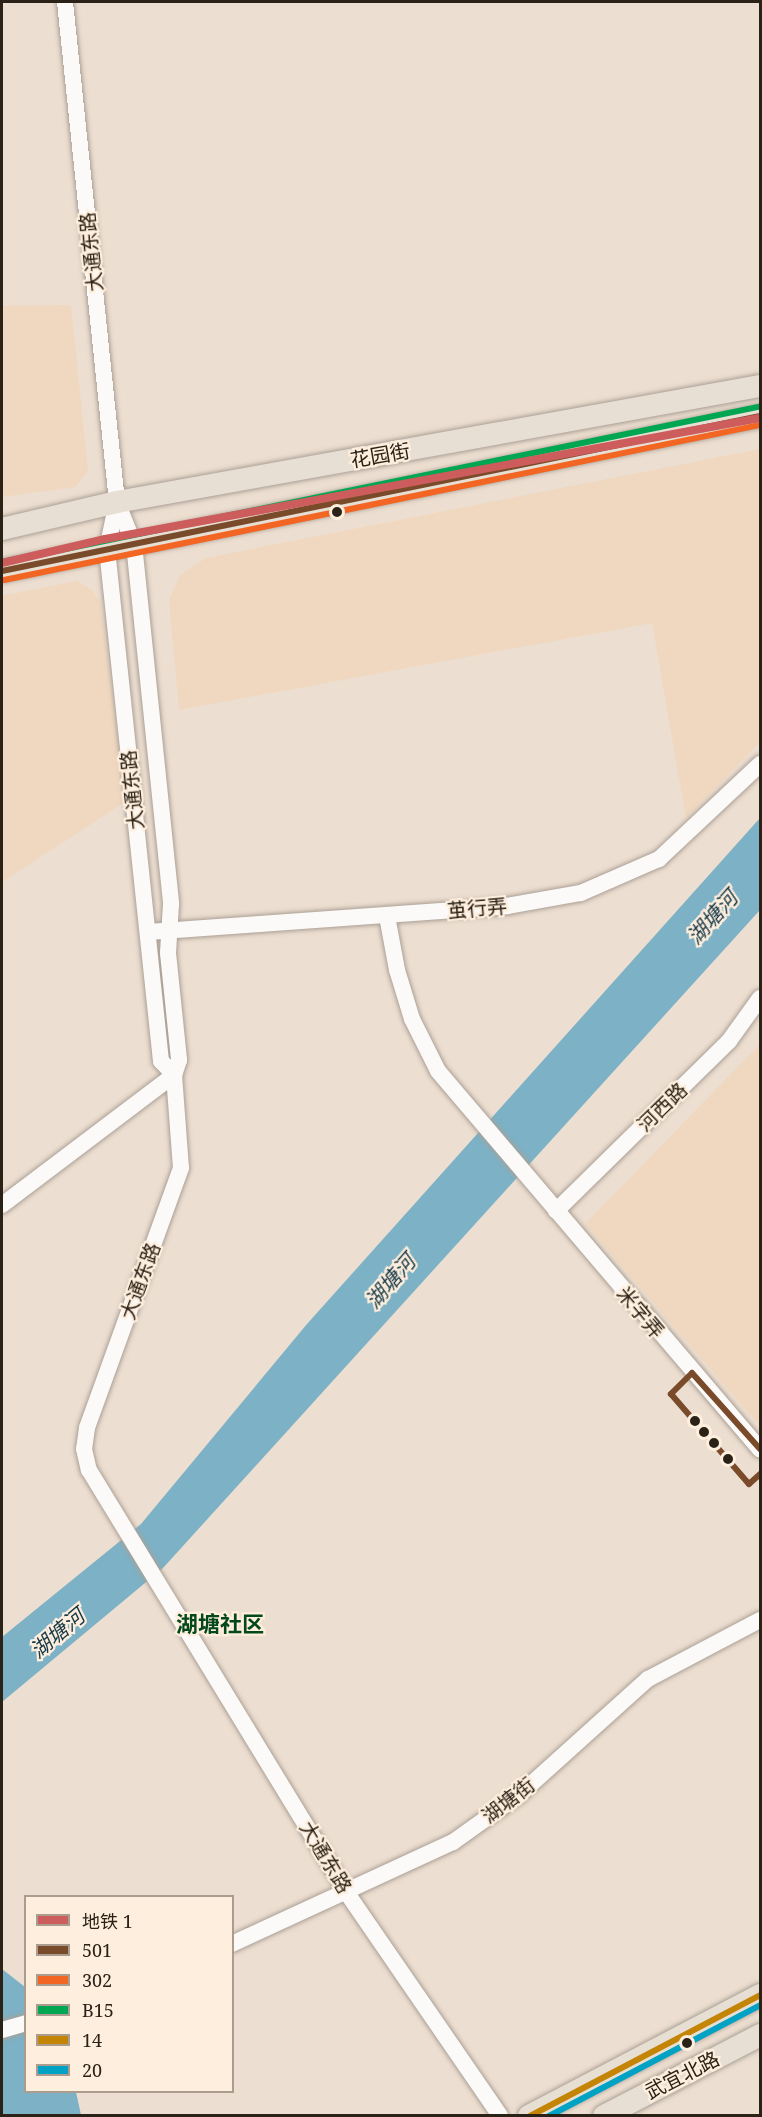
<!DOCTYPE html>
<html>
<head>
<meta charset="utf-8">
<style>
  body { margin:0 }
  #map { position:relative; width:762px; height:2117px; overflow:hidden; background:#ecded0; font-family:"Noto Serif","Noto Sans SC",serif }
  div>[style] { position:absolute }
  .built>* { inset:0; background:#f0d8c0 }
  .water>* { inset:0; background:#7db1c5 }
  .roads { filter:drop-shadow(0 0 2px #aba096) drop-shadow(0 0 2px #aba096) }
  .minor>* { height:16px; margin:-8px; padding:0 8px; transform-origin:8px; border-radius:8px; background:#fcfaf8 }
  .major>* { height:22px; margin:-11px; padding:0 11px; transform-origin:11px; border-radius:11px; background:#e7dfd3 }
  .bus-1>* { height:6px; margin:-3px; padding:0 3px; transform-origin:3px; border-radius:3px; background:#7a4b2a }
  .bus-2>* { height:6px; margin:-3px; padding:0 3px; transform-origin:3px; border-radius:3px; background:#f26522 }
  .bus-3>* { height:6px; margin:-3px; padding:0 3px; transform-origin:3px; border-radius:3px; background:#00a651 }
  .bus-4>* { height:6px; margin:-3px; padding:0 3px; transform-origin:3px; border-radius:3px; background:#c48506 }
  .bus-5>* { height:6px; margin:-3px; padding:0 3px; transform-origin:3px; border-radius:3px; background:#02a2c5 }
  .metro-1>* { height:8px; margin:-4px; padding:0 4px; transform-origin:4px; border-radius:4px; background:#cd5c5c }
  .dots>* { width:16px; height:16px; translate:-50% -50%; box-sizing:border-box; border:3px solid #feeedd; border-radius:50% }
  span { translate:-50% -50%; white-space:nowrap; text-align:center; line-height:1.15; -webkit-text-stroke:4.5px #feeedd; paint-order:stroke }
  .street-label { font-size:20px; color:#2b2217 }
  .water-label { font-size:21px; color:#153948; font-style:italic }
  .quarter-label { font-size:22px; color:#034818; font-weight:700 }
  .frame { position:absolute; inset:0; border:3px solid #2b2217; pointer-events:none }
  .legend { position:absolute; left:24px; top:1895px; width:210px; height:198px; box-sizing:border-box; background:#feeedd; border:2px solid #aa9c8e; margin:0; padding:8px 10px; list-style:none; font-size:18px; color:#2b2217 }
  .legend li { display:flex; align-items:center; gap:12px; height:30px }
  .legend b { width:30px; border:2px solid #aa9c8e }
</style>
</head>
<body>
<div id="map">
  <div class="built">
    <div style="clip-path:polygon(71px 305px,88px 471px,75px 487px,2px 497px,2px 306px)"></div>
    <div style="clip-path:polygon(760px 449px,760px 742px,686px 818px,652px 623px,179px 710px,169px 600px,180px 575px,206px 558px)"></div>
    <div style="clip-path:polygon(77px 581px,92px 590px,101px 603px,125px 802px,2px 882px,2px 596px)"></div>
    <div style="clip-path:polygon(760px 1044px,760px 1426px,585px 1224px)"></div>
  </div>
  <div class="water">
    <div style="clip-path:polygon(760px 818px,760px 910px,163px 1568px,2px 1702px,2px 1637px,141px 1524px,307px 1324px)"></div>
    <div style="clip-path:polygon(2px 1969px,25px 1987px,26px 2092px,76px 2092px,81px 2115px,2px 2115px)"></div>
  </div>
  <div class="roads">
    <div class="minor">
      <div style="left:65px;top:2px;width:503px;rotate:84.06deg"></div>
      <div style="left:117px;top:502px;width:45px;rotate:68deg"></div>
      <div style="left:134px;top:544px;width:362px;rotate:84.1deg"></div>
      <div style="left:171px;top:904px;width:49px;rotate:93.5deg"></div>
      <div style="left:168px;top:953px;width:108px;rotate:84.1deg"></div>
      <div style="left:179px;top:1060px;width:16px;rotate:108deg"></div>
      <div style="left:174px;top:1075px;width:93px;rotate:85.7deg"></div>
      <div style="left:181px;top:1168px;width:276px;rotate:109.9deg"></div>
      <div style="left:87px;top:1428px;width:21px;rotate:98deg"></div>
      <div style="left:84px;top:1449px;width:22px;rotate:77deg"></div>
      <div style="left:89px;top:1470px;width:495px;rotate:58.6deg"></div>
      <div style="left:347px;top:1893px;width:270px;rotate:55.5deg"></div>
      <div style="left:117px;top:502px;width:48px;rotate:102deg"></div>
      <div style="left:107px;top:549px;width:515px;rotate:83.98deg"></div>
      <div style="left:161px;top:1061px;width:19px;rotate:47deg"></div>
      <div style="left:387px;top:916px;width:55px;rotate:79.5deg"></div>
      <div style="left:397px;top:970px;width:51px;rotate:73deg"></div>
      <div style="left:412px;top:1019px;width:58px;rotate:63.4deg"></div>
      <div style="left:438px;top:1071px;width:497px;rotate:49.6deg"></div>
      <div style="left:148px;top:932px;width:360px;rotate:-4.1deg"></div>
      <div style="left:507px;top:906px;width:75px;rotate:-10deg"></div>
      <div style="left:581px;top:893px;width:85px;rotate:-23.6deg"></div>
      <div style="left:659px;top:859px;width:139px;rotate:-43.2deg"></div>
      <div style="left:2px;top:1205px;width:216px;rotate:-37.1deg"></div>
      <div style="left:556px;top:1211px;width:243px;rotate:-44.5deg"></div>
      <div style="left:729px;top:1041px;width:53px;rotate:-54.2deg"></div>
      <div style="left:232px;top:1944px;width:243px;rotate:-24.8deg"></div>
      <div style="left:453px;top:1842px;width:81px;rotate:-35.5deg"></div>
      <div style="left:519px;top:1795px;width:173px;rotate:-42deg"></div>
      <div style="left:648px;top:1679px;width:127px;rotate:-27.8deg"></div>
      <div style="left:2px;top:2030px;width:25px;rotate:-16deg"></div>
    </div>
    <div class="major">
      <div style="left:2px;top:529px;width:118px;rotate:-13.2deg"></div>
      <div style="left:117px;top:502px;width:653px;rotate:-10.23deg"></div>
      <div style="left:2px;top:571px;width:774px;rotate:-11.56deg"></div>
      <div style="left:529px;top:2116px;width:261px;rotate:-27.6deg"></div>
      <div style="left:604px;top:2116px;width:176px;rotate:-27.4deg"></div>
    </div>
  </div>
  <div class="bus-1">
    <div style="left:2px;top:571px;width:774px;rotate:-11.56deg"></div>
    <div style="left:760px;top:1449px;width:102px;rotate:-131.8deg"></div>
    <div style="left:692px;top:1373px;width:30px;rotate:135deg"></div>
    <div style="left:671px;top:1394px;width:119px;rotate:49.1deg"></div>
    <div style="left:749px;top:1484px;width:15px;rotate:-42deg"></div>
  </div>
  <div class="bus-2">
    <div style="left:4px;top:580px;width:772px;rotate:-11.59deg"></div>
  </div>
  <div class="bus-3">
    <div style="left:2px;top:562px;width:772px;rotate:-11.59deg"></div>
  </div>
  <div class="bus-4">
    <div style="left:530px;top:2116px;width:260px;rotate:-27.7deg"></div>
  </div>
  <div class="bus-5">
    <div style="left:549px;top:2116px;width:238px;rotate:-27.7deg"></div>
  </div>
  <div class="metro-1">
    <div style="left:2px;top:563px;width:106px;rotate:-13.1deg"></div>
    <div style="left:105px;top:539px;width:666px;rotate:-10.47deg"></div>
  </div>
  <div class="dots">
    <div style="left:337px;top:512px;background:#2b2217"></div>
    <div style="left:695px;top:1421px;background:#2b2217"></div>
    <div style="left:704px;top:1432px;background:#2b2217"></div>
    <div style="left:714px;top:1443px;background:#2b2217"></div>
    <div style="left:728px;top:1459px;background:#2b2217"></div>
    <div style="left:687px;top:2043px;background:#2b2217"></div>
  </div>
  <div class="street-label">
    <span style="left:91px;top:252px;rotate:-96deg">大通东路</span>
    <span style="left:380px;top:455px;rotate:-10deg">花园街</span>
    <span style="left:132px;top:790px;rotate:-96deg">大通东路</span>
    <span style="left:477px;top:908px;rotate:-5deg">茧行弄</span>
    <span style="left:662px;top:1107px;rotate:-44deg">河西路</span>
    <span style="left:140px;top:1281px;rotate:-70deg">大通东路</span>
    <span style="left:641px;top:1312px;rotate:50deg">米字弄</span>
    <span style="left:508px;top:1800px;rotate:-38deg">湖塘街</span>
    <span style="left:326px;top:1857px;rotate:59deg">大通东路</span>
    <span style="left:682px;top:2075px;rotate:-27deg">武宜北路</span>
  </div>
  <div class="water-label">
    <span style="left:712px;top:917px;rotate:-48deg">湖塘河</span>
    <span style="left:390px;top:1281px;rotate:-49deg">湖塘河</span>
    <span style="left:57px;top:1633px;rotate:-40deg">湖塘河</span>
  </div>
  <div class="quarter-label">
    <span style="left:220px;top:1624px">湖塘社区</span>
  </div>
  <div class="frame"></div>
  <ul class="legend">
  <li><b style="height:8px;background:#cd5c5c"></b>地铁 1</li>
  <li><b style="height:8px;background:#7a4b2a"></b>501</li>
  <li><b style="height:8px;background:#f26522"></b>302</li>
  <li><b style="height:8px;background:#00a651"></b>B15</li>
  <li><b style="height:8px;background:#c48506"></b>14</li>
  <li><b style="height:8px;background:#02a2c5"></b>20</li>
  </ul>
</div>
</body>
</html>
